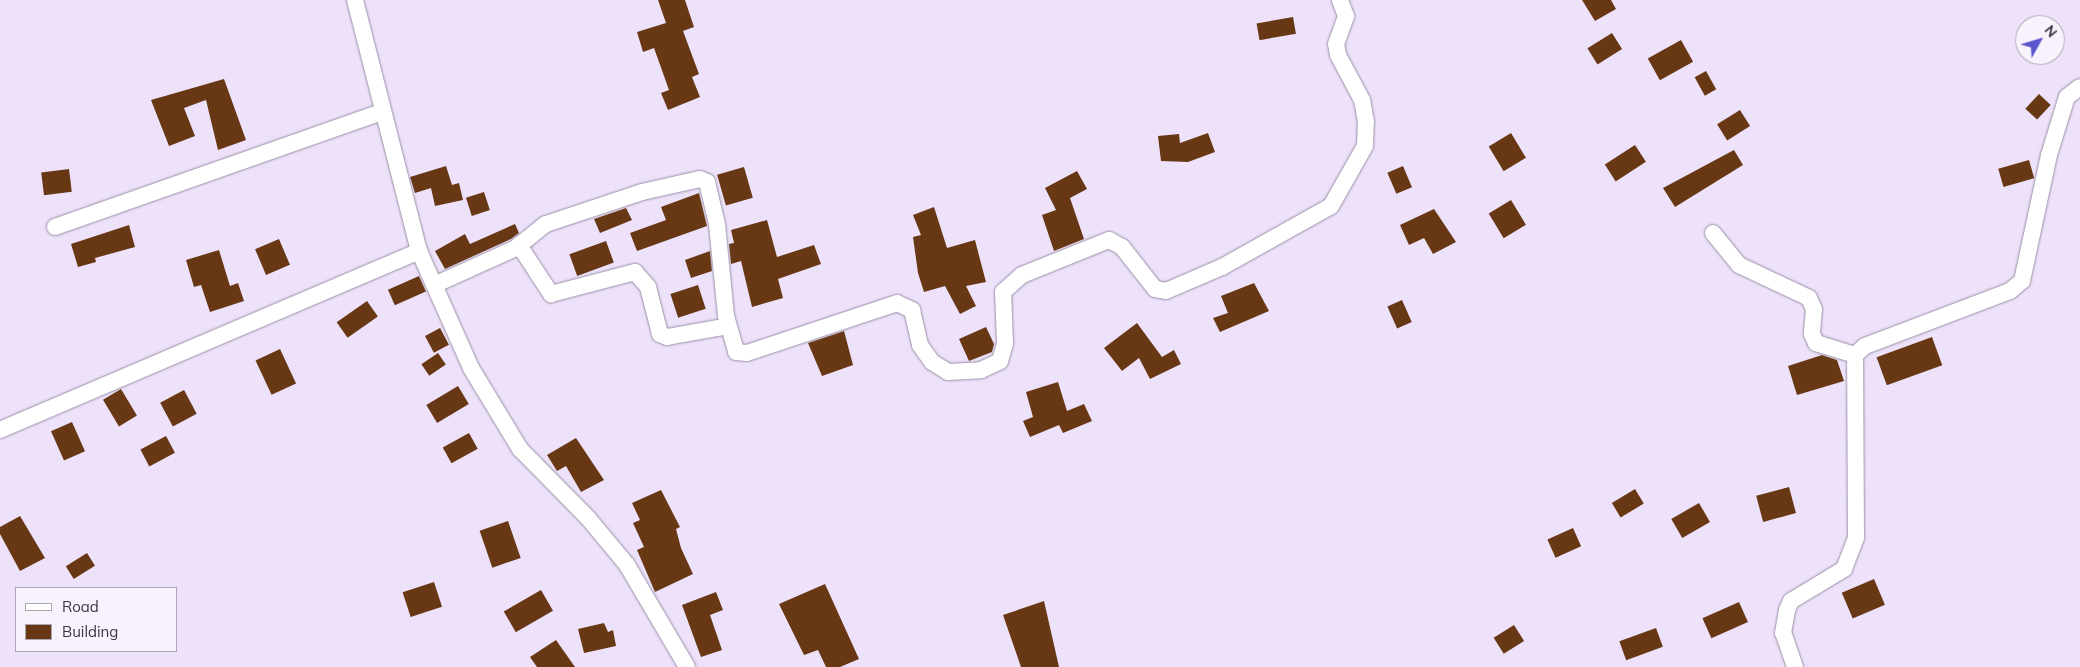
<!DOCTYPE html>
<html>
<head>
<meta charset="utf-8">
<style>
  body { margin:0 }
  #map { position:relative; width:2080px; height:667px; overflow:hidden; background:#ede2fa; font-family:Mulish,sans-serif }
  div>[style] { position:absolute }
  .building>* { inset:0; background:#683815; transform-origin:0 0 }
  .roads { filter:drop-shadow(0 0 1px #9a8fa6) drop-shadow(0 0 1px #9a8fa6) }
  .minor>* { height:16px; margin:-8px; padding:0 8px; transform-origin:8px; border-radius:8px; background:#fff }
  span { translate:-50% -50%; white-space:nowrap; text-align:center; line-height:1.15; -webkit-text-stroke:5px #f7f2fc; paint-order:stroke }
  .legend { position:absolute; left:15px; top:587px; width:162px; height:65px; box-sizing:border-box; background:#f7f2fc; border:1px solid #aba7b1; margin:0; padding:6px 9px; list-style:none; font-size:15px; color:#3a3640 }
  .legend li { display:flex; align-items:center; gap:10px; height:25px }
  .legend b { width:25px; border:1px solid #aba7b1 }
  .north { position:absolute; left:2015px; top:15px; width:50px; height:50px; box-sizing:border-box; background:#f7f2fc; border:1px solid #aba7b1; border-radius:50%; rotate:51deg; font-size:14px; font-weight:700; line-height:20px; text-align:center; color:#3a3640 }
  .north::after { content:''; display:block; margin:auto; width:18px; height:22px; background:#5a55cc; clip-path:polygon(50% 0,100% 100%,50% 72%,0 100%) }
</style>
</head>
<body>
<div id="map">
  <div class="building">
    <div style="clip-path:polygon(658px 0,685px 0,694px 27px,683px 31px,699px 74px,692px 77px,700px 97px,668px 110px,661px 93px,669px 90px,654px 48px,643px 52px,637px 32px,666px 23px)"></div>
    <div style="clip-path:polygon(1582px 0,1611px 0,1616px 9px,1595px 21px)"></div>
    <div style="left:1293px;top:17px;width:17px;height:37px;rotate:80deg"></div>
    <div style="left:1612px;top:33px;width:19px;height:29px;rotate:58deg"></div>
    <div style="left:1681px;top:40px;width:25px;height:38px;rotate:61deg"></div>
    <div style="left:1706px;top:71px;width:21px;height:13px;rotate:61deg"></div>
    <div style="clip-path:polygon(224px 79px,246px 140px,218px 150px,206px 100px,184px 108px,195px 136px,169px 146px,151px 100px)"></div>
    <div style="left:2039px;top:94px;width:16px;height:20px;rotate:43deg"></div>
    <div style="left:1740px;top:110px;width:19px;height:27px;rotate:58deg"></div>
    <div style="clip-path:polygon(1208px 133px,1215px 152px,1188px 162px,1161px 161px,1158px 136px,1179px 134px,1180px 143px)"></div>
    <div style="left:1511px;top:133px;width:29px;height:26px;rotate:59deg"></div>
    <div style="left:1635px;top:145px;width:20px;height:36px;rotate:57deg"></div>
    <div style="clip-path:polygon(1734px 150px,1743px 165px,1675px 207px,1663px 188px)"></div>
    <div style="left:2029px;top:160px;width:19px;height:32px;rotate:74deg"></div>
    <div style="clip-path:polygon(446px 166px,452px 185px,459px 183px,463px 200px,435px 206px,431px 188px,415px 193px,410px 177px)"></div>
    <div style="left:1403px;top:166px;width:23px;height:17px;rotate:67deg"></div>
    <div style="left:744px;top:167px;width:32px;height:28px;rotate:74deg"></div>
    <div style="left:69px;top:169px;width:23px;height:28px;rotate:83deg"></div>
    <div style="clip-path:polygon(1077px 171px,1087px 189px,1070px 198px,1084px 239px,1054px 251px,1042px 215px,1056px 210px,1045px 188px)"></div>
    <div style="left:484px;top:192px;width:19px;height:19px;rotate:72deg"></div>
    <div style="clip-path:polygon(699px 193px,707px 226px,637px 251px,630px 233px,666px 220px,661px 207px)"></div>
    <div style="left:1511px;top:200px;width:29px;height:26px;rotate:59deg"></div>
    <div style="clip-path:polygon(934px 207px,947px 248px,975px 240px,982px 267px,986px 282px,966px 286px,976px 306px,960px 314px,945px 286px,924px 292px,918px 273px,913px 237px,921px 235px,913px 215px)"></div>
    <div style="clip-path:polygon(626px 208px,632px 220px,600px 233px,594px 219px)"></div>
    <div style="clip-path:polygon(1434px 209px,1456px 242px,1433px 254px,1424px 238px,1409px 245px,1400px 225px)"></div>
    <div style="clip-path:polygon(767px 220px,777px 257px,814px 245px,821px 264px,778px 279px,783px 298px,752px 307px,741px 261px,731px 264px,729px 244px,734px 243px,731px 230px)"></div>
    <div style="clip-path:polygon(515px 224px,519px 233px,511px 239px,445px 269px,435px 251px,465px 234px,470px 244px)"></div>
    <div style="clip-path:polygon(129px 225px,135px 247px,95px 258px,96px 262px,78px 267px,71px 244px)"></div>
    <div style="left:279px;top:239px;width:28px;height:26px;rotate:67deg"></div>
    <div style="left:606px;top:241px;width:23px;height:39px;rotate:70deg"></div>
    <div style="clip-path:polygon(219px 250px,230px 286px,238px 283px,244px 301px,210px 312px,201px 285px,194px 287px,186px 260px)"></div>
    <div style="clip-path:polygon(710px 251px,712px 271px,691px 278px,685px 260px)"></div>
    <div style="left:419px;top:276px;width:17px;height:34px;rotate:66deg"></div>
    <div style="clip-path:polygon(1254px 283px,1269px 311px,1220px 332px,1213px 318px,1228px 313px,1221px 296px)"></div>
    <div style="left:698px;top:285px;width:25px;height:29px;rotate:72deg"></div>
    <div style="left:1402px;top:300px;width:24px;height:16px;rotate:66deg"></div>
    <div style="left:367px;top:301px;width:19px;height:37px;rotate:55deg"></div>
    <div style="clip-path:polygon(1137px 323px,1162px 357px,1174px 350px,1181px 364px,1150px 379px,1139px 358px,1122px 371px,1104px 348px)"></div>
    <div style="clip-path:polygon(986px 327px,994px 344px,992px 352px,969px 361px,959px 339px)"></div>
    <div style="left:440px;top:328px;width:19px;height:17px;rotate:62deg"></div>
    <div style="clip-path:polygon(844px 331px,853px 365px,822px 376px,808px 343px)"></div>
    <div style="left:1932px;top:337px;width:30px;height:59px;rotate:70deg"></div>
    <div style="left:280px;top:349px;width:38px;height:27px;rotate:65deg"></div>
    <div style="left:438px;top:353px;width:14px;height:20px;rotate:56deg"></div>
    <div style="clip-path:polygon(1822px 355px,1837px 360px,1844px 381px,1797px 395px,1788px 366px)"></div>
    <div style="clip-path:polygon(1058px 382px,1067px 411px,1084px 404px,1092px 421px,1063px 433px,1059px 425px,1030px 437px,1023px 421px,1033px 417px,1026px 392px)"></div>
    <div style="left:458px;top:386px;width:21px;height:37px;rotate:59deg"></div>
    <div style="left:121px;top:389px;width:31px;height:21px;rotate:59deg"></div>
    <div style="left:184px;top:390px;width:27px;height:27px;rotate:62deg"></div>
    <div style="left:72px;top:422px;width:32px;height:23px;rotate:66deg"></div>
    <div style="left:469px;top:433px;width:18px;height:30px;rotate:61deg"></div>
    <div style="left:166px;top:436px;width:19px;height:29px;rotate:62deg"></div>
    <div style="clip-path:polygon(576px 438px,604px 480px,581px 492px,566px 466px,557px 471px,547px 455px)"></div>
    <div style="left:1789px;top:487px;width:27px;height:34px;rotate:75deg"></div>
    <div style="left:1635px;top:489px;width:17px;height:27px;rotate:59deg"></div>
    <div style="clip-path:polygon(661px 490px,680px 527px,676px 529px,681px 548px,693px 574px,655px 592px,637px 550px,644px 547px,633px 523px,640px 520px,632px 503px)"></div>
    <div style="left:1699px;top:503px;width:22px;height:32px;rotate:60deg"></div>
    <div style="clip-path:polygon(20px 516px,45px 558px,20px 571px,0 534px,0 527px)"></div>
    <div style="left:508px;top:521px;width:39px;height:30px;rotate:71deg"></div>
    <div style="left:1573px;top:528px;width:20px;height:28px;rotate:66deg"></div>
    <div style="left:87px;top:553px;width:15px;height:25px;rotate:58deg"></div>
    <div style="left:1874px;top:579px;width:28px;height:35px;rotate:67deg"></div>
    <div style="left:434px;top:582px;width:26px;height:33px;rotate:72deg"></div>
    <div style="clip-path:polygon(825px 584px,859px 659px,840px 667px,826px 667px,818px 650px,804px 655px,779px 604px)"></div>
    <div style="left:541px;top:590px;width:24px;height:43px;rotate:60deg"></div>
    <div style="clip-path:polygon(716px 592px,723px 610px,710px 615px,722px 650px,701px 657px,682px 605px)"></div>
    <div style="clip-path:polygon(1044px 601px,1059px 667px,1021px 667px,1003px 615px)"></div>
    <div style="left:1739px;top:602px;width:22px;height:40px;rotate:66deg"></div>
    <div style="clip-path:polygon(604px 623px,608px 632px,613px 630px,616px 646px,584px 653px,578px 629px)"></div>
    <div style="left:1514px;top:625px;width:19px;height:24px;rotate:58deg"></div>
    <div style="left:1656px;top:628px;width:20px;height:39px;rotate:70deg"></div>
    <div style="clip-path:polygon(556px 640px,575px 667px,537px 667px,530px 657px)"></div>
  </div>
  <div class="roads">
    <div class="minor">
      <div style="left:355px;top:0;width:259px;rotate:75.7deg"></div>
      <div style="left:419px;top:251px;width:128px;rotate:66deg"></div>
      <div style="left:471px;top:368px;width:95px;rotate:58.8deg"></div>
      <div style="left:520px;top:449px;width:97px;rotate:45.4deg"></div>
      <div style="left:588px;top:518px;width:61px;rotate:50.3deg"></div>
      <div style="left:627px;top:565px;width:118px;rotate:59.5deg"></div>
      <div style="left:55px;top:227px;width:347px;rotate:-19.4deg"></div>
      <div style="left:1713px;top:233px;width:41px;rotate:50.9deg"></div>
      <div style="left:1739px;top:265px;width:77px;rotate:25.2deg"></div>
      <div style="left:1809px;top:298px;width:12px;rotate:66deg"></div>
      <div style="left:1814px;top:309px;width:25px;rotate:95deg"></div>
      <div style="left:1812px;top:334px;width:10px;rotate:66deg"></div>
      <div style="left:1816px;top:343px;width:41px;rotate:17.1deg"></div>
      <div style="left:519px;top:245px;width:59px;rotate:56.9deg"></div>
      <div style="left:551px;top:294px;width:87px;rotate:-14.7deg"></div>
      <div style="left:635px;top:272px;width:20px;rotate:49deg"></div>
      <div style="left:648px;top:287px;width:49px;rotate:75.7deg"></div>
      <div style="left:660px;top:334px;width:8px;rotate:23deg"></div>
      <div style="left:667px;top:337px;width:62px;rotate:-10.2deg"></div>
      <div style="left:434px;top:285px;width:90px;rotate:-24.3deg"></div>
      <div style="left:516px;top:248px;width:38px;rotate:-39deg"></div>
      <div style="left:546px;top:224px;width:101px;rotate:-18.4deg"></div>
      <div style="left:642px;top:192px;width:59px;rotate:-12.6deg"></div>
      <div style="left:700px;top:179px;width:8px;rotate:23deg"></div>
      <div style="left:707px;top:182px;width:43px;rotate:76.6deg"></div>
      <div style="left:717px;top:224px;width:92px;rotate:84.4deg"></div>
      <div style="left:726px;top:316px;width:37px;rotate:74deg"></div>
      <div style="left:736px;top:352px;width:11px;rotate:5deg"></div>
      <div style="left:747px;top:353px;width:158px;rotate:-18.4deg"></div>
      <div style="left:897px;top:303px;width:17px;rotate:25deg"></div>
      <div style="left:912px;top:310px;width:36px;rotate:77deg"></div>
      <div style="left:920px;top:345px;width:21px;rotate:55deg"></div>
      <div style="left:932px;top:362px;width:19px;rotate:32deg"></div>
      <div style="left:948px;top:372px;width:33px;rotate:-3deg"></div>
      <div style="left:981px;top:370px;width:21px;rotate:-25deg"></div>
      <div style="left:1000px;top:361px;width:19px;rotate:-74deg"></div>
      <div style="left:1005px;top:343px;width:51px;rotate:-92.2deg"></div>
      <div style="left:1003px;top:292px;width:25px;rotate:-42deg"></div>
      <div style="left:1022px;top:275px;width:94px;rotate:-21.9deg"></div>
      <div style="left:1109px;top:240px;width:15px;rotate:28deg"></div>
      <div style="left:1122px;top:247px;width:53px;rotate:51.8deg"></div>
      <div style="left:1155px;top:289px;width:11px;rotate:10deg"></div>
      <div style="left:1166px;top:291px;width:61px;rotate:-23.2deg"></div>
      <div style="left:1222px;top:267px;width:125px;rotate:-29.2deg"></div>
      <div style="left:1331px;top:206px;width:69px;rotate:-60.5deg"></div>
      <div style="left:1365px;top:146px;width:24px;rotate:-88deg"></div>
      <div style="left:1366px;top:122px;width:22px;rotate:-100deg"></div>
      <div style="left:1362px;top:100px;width:51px;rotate:-118.1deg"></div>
      <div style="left:1338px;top:55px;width:11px;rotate:-100deg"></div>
      <div style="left:1336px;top:44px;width:30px;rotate:-70deg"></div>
      <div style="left:1346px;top:16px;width:17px;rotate:-111deg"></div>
      <div style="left:0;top:430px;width:456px;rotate:-23.1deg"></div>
      <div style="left:1795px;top:667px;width:36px;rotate:-109deg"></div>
      <div style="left:1783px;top:633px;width:23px;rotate:-80deg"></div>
      <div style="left:1787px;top:610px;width:10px;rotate:-66deg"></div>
      <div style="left:1791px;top:601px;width:62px;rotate:-31.1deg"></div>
      <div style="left:1844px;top:569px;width:34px;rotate:-69deg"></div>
      <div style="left:1856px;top:537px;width:182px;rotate:-90.3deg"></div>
      <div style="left:1855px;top:355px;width:13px;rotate:-42deg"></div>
      <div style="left:1865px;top:346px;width:155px;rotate:-20.8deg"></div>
      <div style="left:2010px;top:291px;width:16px;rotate:-40deg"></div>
      <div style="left:2022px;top:281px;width:129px;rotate:-77.9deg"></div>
      <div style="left:2049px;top:155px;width:61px;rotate:-72.8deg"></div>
      <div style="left:2067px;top:97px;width:16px;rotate:-38deg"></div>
    </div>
  </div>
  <ul class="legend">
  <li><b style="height:6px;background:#fff"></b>Road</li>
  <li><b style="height:14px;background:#683815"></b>Building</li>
  </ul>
  <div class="north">N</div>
</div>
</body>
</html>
